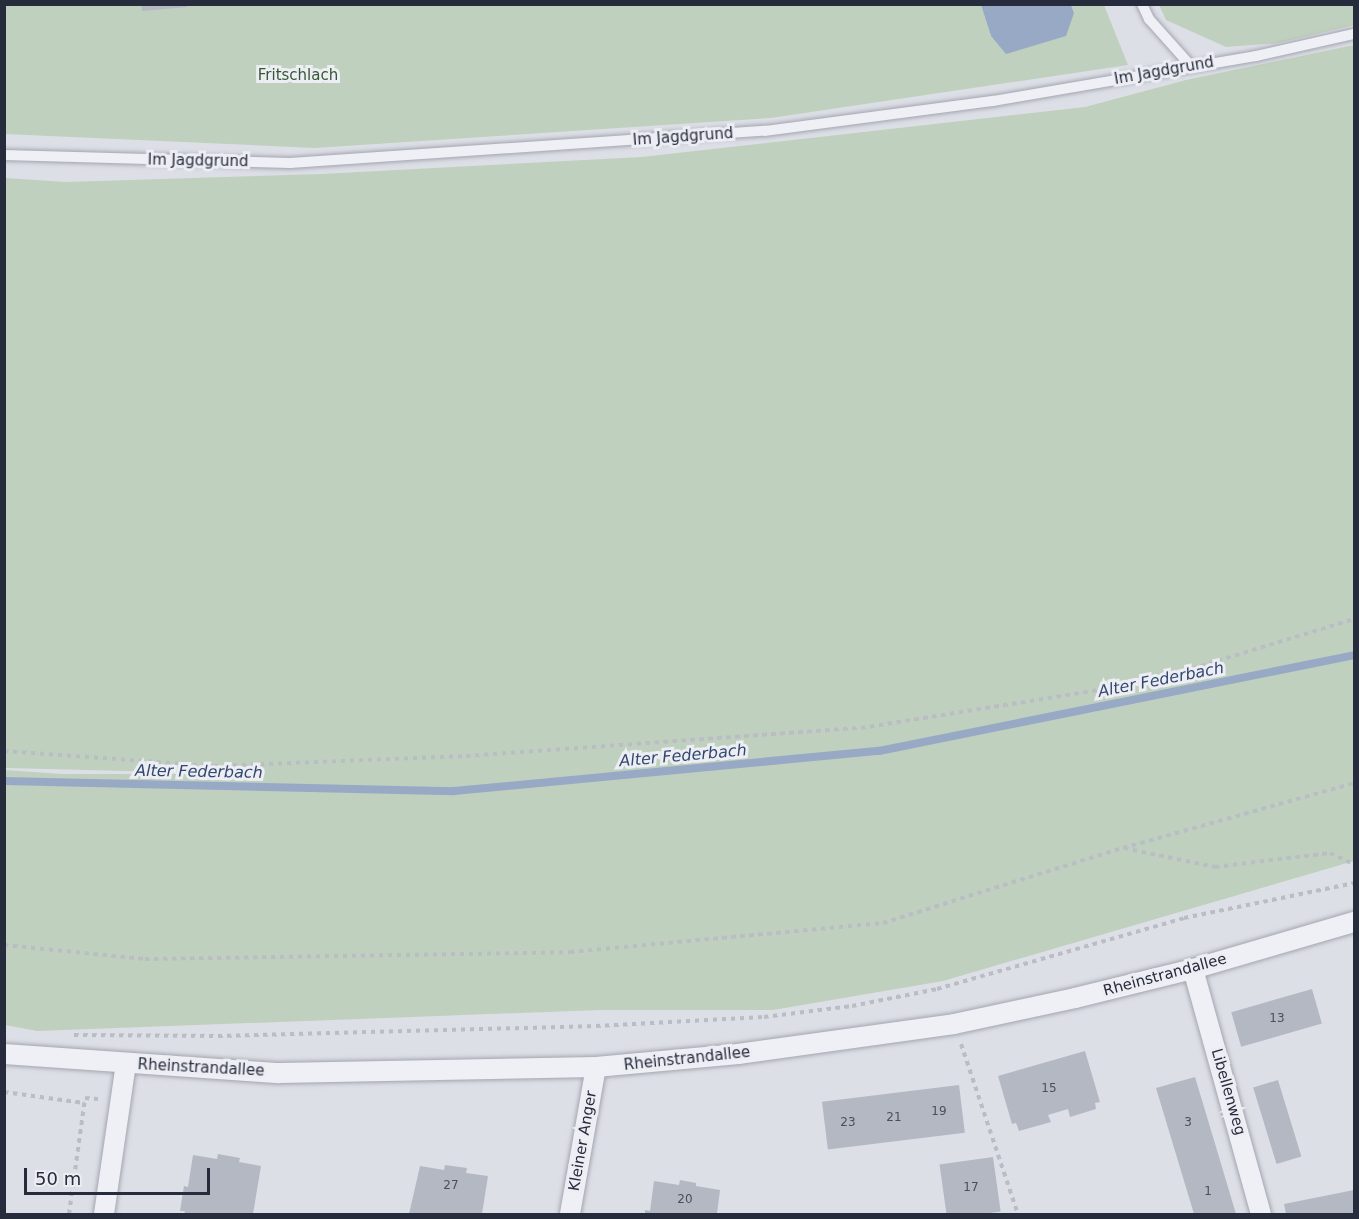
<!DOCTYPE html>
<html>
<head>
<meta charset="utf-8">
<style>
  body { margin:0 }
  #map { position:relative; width:1359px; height:1219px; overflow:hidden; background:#dddfe6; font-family:"DejaVu Sans",sans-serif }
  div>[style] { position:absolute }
  .green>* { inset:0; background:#c0d0be }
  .water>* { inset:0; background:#98a9c6 }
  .stream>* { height:8px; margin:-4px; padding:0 4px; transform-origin:4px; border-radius:4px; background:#98a9c6 }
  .building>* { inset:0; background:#b4b8c3; transform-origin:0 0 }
  .path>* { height:4px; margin-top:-2px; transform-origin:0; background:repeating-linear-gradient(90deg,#bbbdc5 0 4.5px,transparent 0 9px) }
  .roads { filter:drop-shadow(0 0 2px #a3a6b0) drop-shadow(0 0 2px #a3a6b0) }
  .service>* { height:10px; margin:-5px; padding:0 5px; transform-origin:5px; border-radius:5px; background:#eff0f5 }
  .minor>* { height:20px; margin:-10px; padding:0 10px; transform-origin:10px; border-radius:10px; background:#eff0f5 }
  span { translate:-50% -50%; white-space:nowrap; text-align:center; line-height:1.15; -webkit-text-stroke:6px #eceef4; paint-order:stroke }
  .number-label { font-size:12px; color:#4a4f5e }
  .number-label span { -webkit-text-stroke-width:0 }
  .street-label { font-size:15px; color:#272c3c }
  .park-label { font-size:15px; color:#375734 }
  .water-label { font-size:16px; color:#32476e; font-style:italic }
  .frame { position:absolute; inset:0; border:6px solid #272c3c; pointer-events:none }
  .scale { position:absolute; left:24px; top:1168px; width:186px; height:27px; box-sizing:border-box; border:3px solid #272c3c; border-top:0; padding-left:8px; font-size:18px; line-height:21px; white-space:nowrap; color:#272c3c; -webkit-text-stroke:4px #eceef4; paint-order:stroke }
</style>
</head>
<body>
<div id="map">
  <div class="green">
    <div style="clip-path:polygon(5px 5px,981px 5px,991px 36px,1074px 13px,1071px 5px,1104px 5px,1128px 65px,771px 118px,315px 148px,5px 134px)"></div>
    <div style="clip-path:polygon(1159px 5px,1354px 5px,1354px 25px,1279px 43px,1226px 47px,1166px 20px)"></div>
    <div style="clip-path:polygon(1354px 45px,1354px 861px,943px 981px,773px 1010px,600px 1010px,37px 1031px,5px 1025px,5px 770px,62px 774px,248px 774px,5px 768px,5px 178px,66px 182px,321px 174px,642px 157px,1085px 107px,1186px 80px)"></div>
  </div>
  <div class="water">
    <div style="clip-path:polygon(981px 5px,1071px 5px,1074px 13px,1066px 36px,1006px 54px,991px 36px)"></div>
  </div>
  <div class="stream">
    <div style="left:4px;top:781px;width:450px;rotate:1.3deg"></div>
    <div style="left:454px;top:791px;width:427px;rotate:-5.4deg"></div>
    <div style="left:879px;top:751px;width:485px;rotate:-11.4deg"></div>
  </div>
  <div class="building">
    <div style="clip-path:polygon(141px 4px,187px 4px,187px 7px,142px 11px)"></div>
    <div style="left:1312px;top:989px;width:36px;height:84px;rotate:74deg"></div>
    <div style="clip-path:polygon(1085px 1051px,1100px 1102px,1095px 1103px,1096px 1109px,1070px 1117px,1068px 1109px,1048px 1115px,1051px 1122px,1019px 1131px,1016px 1123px,1012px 1124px,998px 1076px)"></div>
    <div style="clip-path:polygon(1195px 1077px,1219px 1157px,1236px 1214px,1194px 1214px,1156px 1088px)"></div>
    <div style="left:1278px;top:1080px;width:80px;height:26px;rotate:73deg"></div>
    <div style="left:959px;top:1085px;width:48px;height:138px;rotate:83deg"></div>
    <div style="clip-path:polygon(218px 1154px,240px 1158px,239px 1162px,261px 1166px,253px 1214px,184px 1214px,185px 1211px,180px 1211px,184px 1186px,188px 1187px,193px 1155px,217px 1159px)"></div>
    <div style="left:993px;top:1157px;width:55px;height:54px;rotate:82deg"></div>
    <div style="clip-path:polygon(445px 1165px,467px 1168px,466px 1173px,488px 1176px,482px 1214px,409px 1214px,420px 1166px,444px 1170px)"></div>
    <div style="clip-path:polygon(680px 1180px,696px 1183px,696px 1186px,720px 1190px,717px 1214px,645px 1214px,645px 1210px,650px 1211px,654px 1181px,679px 1185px)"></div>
    <div style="clip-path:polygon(1354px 1190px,1354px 1214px,1286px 1214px,1284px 1204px)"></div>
  </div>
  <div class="path">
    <div style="left:4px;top:751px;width:212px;rotate:4.1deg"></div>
    <div style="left:215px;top:766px;width:251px;rotate:-2.3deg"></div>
    <div style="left:466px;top:756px;width:396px;rotate:-4.1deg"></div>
    <div style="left:861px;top:728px;width:292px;rotate:-9.1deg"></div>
    <div style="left:1149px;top:682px;width:214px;rotate:-17.1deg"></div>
    <div style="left:1124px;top:848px;width:93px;rotate:11.8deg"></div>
    <div style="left:1215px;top:867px;width:116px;rotate:-6.9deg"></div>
    <div style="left:1330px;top:853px;width:26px;rotate:25deg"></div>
    <div style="left:4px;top:945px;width:142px;rotate:5.7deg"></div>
    <div style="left:145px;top:959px;width:425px;rotate:-0.9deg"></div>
    <div style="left:570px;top:952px;width:314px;rotate:-5.3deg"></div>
    <div style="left:883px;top:923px;width:251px;rotate:-17.4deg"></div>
    <div style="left:1123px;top:848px;width:240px;rotate:-15.7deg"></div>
    <div style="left:74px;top:1035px;width:144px;rotate:0.4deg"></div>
    <div style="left:218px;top:1036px;width:378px;rotate:-1.5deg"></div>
    <div style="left:596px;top:1026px;width:168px;rotate:-3.1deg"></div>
    <div style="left:764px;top:1017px;width:89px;rotate:-7.1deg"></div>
    <div style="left:852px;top:1006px;width:87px;rotate:-11.3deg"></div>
    <div style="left:937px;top:989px;width:257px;rotate:-16deg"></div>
    <div style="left:1184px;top:918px;width:174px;rotate:-11.6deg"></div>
    <div style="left:961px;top:1044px;width:179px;rotate:71.5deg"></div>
    <div style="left:4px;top:1092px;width:81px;rotate:7.8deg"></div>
    <div style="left:69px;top:1214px;width:117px;rotate:-82.1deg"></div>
    <div style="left:85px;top:1098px;width:13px;rotate:4deg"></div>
  </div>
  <div class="roads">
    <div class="service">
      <div style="left:1142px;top:4px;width:17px;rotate:65deg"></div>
      <div style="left:1149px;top:19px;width:63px;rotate:48.2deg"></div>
      <div style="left:4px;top:155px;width:286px;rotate:1.6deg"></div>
      <div style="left:290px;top:163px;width:476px;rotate:-3.9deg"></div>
      <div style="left:765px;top:131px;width:230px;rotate:-7.5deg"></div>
      <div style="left:993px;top:101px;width:267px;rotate:-9.7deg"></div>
      <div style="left:1256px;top:56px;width:100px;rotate:-12.7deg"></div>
    </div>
    <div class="minor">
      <div style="left:1193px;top:969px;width:254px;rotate:74.5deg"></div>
      <div style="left:4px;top:1054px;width:276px;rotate:4deg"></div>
      <div style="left:279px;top:1073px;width:317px;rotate:-1.1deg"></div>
      <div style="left:596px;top:1067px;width:143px;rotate:-5.2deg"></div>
      <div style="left:738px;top:1054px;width:218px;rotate:-7.9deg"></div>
      <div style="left:954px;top:1024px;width:124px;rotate:-12.1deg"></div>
      <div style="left:1075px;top:998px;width:122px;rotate:-13.8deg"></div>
      <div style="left:1193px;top:969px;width:168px;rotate:-16.3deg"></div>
      <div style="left:104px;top:1214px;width:152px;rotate:-81.7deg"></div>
      <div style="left:570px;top:1214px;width:149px;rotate:-80deg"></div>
    </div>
  </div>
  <div class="number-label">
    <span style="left:1277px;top:1019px">13</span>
    <span style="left:1049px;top:1089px">15</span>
    <span style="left:939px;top:1112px">19</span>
    <span style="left:894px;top:1118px">21</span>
    <span style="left:848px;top:1123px">23</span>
    <span style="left:1188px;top:1123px">3</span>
    <span style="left:451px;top:1186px">27</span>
    <span style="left:971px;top:1188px">17</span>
    <span style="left:1208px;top:1192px">1</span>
    <span style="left:685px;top:1200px">20</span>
  </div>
  <div class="street-label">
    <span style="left:1164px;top:71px;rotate:-10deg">Im Jagdgrund</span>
    <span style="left:683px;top:137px;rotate:-4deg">Im Jagdgrund</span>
    <span style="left:198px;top:161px;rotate:1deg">Im Jagdgrund</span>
    <span style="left:1165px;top:975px;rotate:-15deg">Rheinstrandallee</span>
    <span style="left:687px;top:1059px;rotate:-6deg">Rheinstrandallee</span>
    <span style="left:201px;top:1068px;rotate:3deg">Rheinstrandallee</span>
    <span style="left:1228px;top:1092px;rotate:74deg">Libellenweg</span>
    <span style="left:583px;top:1141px;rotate:-80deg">Kleiner Anger</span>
  </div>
  <div class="park-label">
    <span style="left:298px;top:76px">Fritschlach</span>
  </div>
  <div class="water-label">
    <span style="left:1161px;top:680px;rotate:-11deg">Alter Federbach</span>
    <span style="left:683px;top:756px;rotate:-5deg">Alter Federbach</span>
    <span style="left:199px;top:772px;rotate:1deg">Alter Federbach</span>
  </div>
  <div class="frame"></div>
  <div class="scale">50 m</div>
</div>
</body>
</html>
